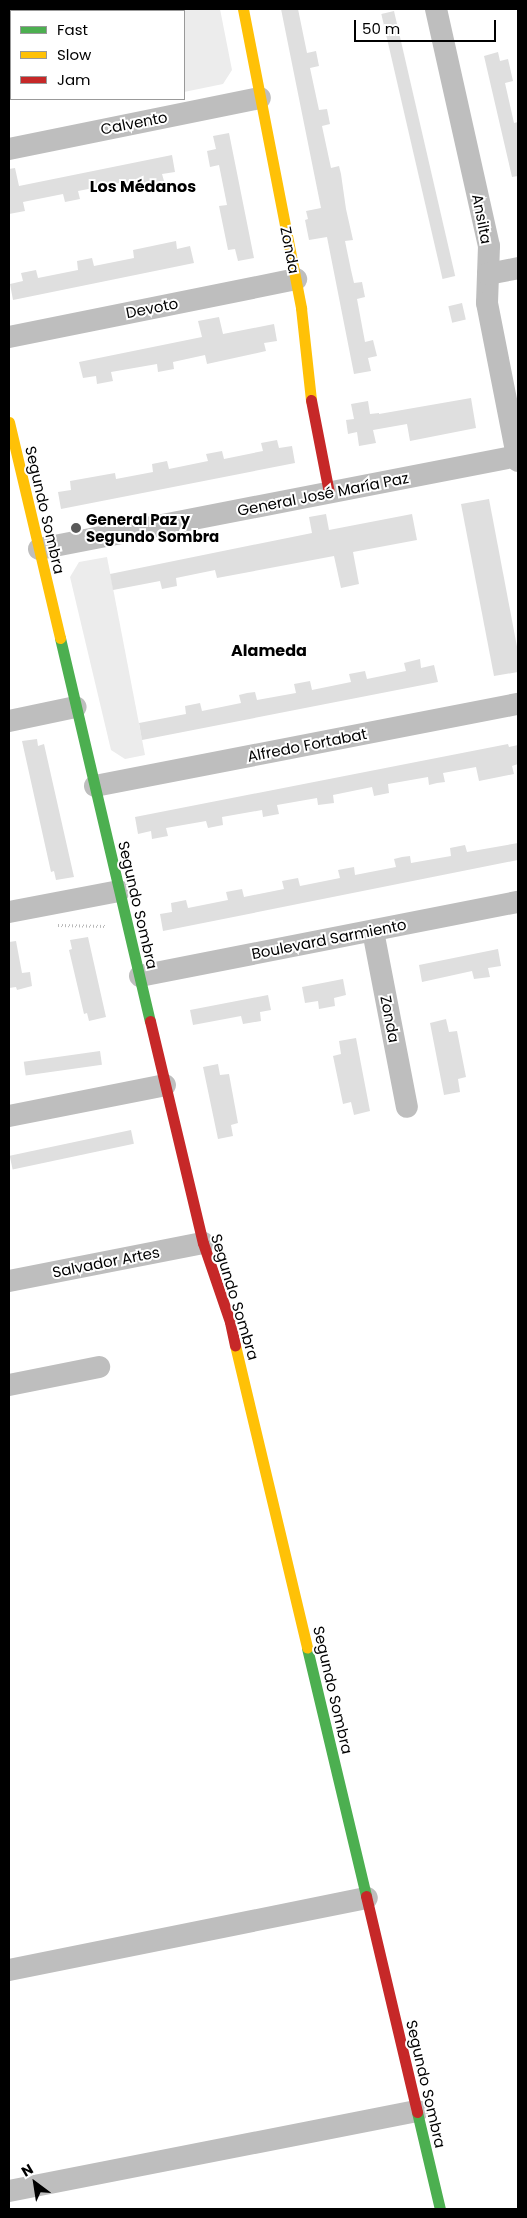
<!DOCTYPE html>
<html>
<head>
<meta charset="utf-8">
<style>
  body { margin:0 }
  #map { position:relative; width:527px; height:2218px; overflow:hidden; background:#fff; font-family:Poppins,sans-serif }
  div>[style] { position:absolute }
  .green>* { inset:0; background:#ececec }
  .building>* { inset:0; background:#dfdfdf; transform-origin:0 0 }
  .path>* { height:3px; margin-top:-1.5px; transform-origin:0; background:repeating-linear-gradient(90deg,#b9b9b9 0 1px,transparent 0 3.5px) }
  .street>* { height:22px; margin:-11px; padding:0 11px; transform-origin:11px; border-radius:11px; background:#bebebe }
  .fast>* { height:11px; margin:-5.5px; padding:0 5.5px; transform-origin:5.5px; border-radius:5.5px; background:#4caf50 }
  .slow>* { height:11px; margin:-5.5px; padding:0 5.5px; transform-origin:5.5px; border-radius:5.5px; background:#ffc107 }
  .jam>* { height:11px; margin:-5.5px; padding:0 5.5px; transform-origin:5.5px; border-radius:5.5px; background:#c62828 }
  .dots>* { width:14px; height:14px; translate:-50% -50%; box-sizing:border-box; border:2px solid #fff; border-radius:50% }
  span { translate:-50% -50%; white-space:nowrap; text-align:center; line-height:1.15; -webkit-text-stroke:4px #fff; paint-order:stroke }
  .street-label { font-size:15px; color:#000 }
  .poi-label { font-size:15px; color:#000; font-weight:700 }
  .left { translate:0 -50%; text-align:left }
  .neighbourhood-label { font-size:16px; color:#000; font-weight:700 }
  .frame { position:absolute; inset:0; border:10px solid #000; pointer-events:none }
  .legend { position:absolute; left:10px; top:10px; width:175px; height:90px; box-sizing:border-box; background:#fff; border:1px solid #999; margin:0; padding:6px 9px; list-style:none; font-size:15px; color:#000 }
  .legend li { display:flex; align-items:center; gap:10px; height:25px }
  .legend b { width:25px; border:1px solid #999 }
  .north { position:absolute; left:10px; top:2158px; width:50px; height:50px; -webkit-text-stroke:4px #fff; paint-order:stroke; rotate:329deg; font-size:14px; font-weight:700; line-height:20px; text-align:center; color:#000 }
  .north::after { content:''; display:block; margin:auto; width:18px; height:22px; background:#000; clip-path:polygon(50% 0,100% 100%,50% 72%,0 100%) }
  .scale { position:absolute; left:354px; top:20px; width:142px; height:22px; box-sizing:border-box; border:2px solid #000; border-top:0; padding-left:6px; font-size:15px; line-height:18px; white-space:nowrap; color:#000; -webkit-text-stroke:4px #fff; paint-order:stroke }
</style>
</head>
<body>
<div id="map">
  <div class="green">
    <div style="clip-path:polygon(149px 9px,220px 9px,232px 70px,223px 84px,184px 92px,184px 11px,149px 11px)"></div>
    <div style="clip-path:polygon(107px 557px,145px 755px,125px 759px,111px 750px,70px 577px,79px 562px)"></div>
  </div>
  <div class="building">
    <div style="clip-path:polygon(281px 9px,298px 9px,307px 53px,316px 51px,319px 66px,310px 68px,319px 110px,327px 109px,330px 124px,322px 126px,331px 168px,339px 166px,341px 174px,346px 209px,353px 240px,345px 241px,351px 270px,354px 283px,362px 282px,365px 297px,357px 299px,365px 342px,373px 340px,377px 356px,368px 358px,371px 371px,354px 374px,327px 237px,309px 240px,305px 220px,308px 219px,306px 211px,321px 208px)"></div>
    <div style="left:394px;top:11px;width:272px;height:13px;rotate:77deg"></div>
    <div style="clip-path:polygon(498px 52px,500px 61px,508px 59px,513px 81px,505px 83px,514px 123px,518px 122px,518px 176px,512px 177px,484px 56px)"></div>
    <div style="clip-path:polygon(229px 133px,254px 258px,238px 261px,235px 249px,228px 250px,219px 206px,227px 205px,219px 165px,210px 167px,207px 151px,216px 149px,213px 136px)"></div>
    <div style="clip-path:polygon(172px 155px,175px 172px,162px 174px,164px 181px,120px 191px,119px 183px,78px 191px,80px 199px,65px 202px,63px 194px,23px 202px,25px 211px,9px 214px,9px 169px,15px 168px,19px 186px)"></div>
    <div style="clip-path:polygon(176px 241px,177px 249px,190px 246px,194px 263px,13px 300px,10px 284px,23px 281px,21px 273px,36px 270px,38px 278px,78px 270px,77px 261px,92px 258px,94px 266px,134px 258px,133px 250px)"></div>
    <div style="left:462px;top:303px;width:17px;height:14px;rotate:77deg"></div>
    <div style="clip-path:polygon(219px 317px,223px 334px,274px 324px,277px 341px,264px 343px,266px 351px,207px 364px,205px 355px,173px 362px,174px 369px,158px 372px,157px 364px,111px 372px,113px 381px,97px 384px,96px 376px,83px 378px,79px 362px,202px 337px,198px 321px)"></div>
    <div style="clip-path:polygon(471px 398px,476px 428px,410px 441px,407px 424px,373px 430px,376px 443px,359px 446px,357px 432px,348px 434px,346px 420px,354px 419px,351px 404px,368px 401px,370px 414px,379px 413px,379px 414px)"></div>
    <div style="clip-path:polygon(277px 440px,279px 448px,292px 446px,295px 463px,61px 509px,58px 492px,71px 490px,70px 481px,115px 473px,116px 479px,153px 472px,152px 464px,167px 461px,169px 469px,208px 461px,206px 454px,222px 451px,224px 459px,263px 451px,261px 443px)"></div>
    <div style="clip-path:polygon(489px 499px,518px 652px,518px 672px,494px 676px,461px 504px)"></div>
    <div style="clip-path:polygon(326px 514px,329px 530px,412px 514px,417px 540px,353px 552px,359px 584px,341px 588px,334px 556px,217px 578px,215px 570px,176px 578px,177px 586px,162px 589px,160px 581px,113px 590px,110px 574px,312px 533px,309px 517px)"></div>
    <div style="clip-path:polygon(420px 659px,421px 668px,434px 665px,438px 682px,142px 740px,139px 723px,186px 714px,185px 706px,200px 703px,202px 711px,241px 703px,239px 695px,247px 693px,255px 692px,257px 700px,296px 693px,294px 684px,310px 681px,312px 690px,351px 682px,349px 674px,365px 671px,367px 679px,406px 671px,404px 663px)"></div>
    <div style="clip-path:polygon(37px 739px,38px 746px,44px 744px,74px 877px,56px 880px,54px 871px,51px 872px,22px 741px)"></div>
    <div style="clip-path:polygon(508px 744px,509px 747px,518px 745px,518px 764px,512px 766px,514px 774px,479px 781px,476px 767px,443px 773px,445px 782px,437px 783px,429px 785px,428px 777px,388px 784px,389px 793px,374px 796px,372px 787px,333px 795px,334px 803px,318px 805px,317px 798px,277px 805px,279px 814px,263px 817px,262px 810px,222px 817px,223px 825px,208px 828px,206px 821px,166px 828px,168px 836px,152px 839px,151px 831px,138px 834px,135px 817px)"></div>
    <div style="clip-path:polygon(518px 843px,518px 860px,163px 931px,160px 914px,172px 912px,171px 903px,186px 900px,188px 908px,228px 900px,226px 892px,242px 889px,244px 897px,284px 889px,282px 881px,298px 878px,300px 886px,340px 878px,338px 870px,354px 867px,355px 875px,396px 867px,394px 859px,402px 857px,410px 856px,411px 863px,451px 856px,450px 848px,465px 845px,467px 852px)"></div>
    <div style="clip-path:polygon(88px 937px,106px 1017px,89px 1021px,87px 1013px,84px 1014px,69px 950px,72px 949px,70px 940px)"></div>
    <div style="clip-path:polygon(16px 941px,22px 973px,30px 972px,32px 986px,17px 990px,16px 987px,9px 988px,9px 942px)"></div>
    <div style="clip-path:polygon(498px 949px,501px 966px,488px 968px,490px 977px,474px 979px,472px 971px,422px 982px,419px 965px)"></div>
    <div style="clip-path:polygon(343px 979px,346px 995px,334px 998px,335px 1006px,319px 1009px,318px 1001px,305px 1003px,302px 987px)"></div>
    <div style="clip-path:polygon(268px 995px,271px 1010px,260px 1012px,261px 1021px,243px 1024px,241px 1016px,193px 1025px,190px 1010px)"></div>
    <div style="clip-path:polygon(446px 1019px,449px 1032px,457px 1031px,466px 1077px,458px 1079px,460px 1092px,444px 1095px,430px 1023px)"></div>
    <div style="clip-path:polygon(356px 1038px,370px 1111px,354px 1115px,351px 1102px,343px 1104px,333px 1056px,341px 1054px,339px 1041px)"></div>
    <div style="left:100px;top:1051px;width:14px;height:77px;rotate:82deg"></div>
    <div style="clip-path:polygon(218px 1064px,220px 1075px,229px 1074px,238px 1123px,231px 1125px,233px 1136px,218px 1139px,203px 1067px)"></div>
    <div style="left:131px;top:1130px;width:14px;height:124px;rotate:78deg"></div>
  </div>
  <div class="path">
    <div style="left:58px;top:925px;width:49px;rotate:1.2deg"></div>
  </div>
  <div class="street">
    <div style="left:436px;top:9px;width:243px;rotate:77.4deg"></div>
    <div style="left:489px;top:246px;width:57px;rotate:92deg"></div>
    <div style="left:487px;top:303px;width:161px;rotate:78.9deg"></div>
    <div style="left:9px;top:149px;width:256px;rotate:-11.5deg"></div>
    <div style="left:488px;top:274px;width:31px;rotate:-11deg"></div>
    <div style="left:9px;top:337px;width:293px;rotate:-11.4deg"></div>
    <div style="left:39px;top:549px;width:488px;rotate:-11deg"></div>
    <div style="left:9px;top:721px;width:68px;rotate:-11.8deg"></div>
    <div style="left:95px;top:786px;width:431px;rotate:-11deg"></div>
    <div style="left:9px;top:912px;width:112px;rotate:-10.8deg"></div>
    <div style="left:373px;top:931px;width:179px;rotate:79.1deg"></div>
    <div style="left:140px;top:976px;width:385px;rotate:-11.1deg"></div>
    <div style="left:9px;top:1116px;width:159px;rotate:-11.2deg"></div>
    <div style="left:9px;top:1281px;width:198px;rotate:-11.1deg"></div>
    <div style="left:9px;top:1385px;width:92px;rotate:-11.3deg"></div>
    <div style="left:9px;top:1970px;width:365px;rotate:-11.4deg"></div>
    <div style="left:9px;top:2191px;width:416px;rotate:-11.1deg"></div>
  </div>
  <div class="fast">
    <div style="left:60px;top:638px;width:393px;rotate:76.8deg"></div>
    <div style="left:307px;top:1648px;width:255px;rotate:76.6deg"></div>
    <div style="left:417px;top:2112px;width:100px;rotate:76.7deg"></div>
  </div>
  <div class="slow">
    <div style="left:243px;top:9px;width:305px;rotate:79deg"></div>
    <div style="left:301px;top:308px;width:93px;rotate:83.8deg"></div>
    <div style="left:9px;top:422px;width:222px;rotate:76.7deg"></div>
    <div style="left:235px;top:1345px;width:311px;rotate:76.6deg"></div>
  </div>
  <div class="jam">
    <div style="left:311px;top:400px;width:95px;rotate:79deg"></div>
    <div style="left:150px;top:1021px;width:228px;rotate:76.6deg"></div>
    <div style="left:203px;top:1243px;width:83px;rotate:71.1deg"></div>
    <div style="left:230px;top:1322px;width:24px;rotate:78deg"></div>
    <div style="left:366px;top:1896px;width:222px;rotate:76.7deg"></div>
  </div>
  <div class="dots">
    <div style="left:76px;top:528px;background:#595959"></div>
  </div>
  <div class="street-label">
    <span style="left:134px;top:123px;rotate:-11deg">Calvento</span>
    <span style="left:482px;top:219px;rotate:79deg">Ansilta</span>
    <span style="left:290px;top:250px;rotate:79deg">Zonda</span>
    <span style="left:152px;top:308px;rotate:-11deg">Devoto</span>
    <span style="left:323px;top:494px;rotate:-11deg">General José María Paz</span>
    <span style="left:45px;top:510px;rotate:77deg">Segundo Sombra</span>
    <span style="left:307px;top:745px;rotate:-11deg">Alfredo Fortabat</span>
    <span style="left:138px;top:905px;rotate:77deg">Segundo Sombra</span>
    <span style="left:329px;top:939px;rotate:-11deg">Boulevard Sarmiento</span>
    <span style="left:390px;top:1019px;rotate:79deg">Zonda</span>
    <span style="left:106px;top:1262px;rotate:-11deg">Salvador Artes</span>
    <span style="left:235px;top:1297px;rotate:73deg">Segundo Sombra</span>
    <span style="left:333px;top:1690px;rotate:77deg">Segundo Sombra</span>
    <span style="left:426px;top:2084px;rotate:77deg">Segundo Sombra</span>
  </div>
  <div class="poi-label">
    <span class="left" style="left:86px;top:528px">General Paz y<br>Segundo Sombra</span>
  </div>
  <div class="neighbourhood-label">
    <span style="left:143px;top:187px">Los Médanos</span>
    <span style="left:269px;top:651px">Alameda</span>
  </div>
  <div class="frame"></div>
  <ul class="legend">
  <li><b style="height:6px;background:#4caf50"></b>Fast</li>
  <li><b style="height:6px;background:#ffc107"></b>Slow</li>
  <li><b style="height:6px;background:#c62828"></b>Jam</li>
  </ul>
  <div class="north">N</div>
  <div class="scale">50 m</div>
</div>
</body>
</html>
